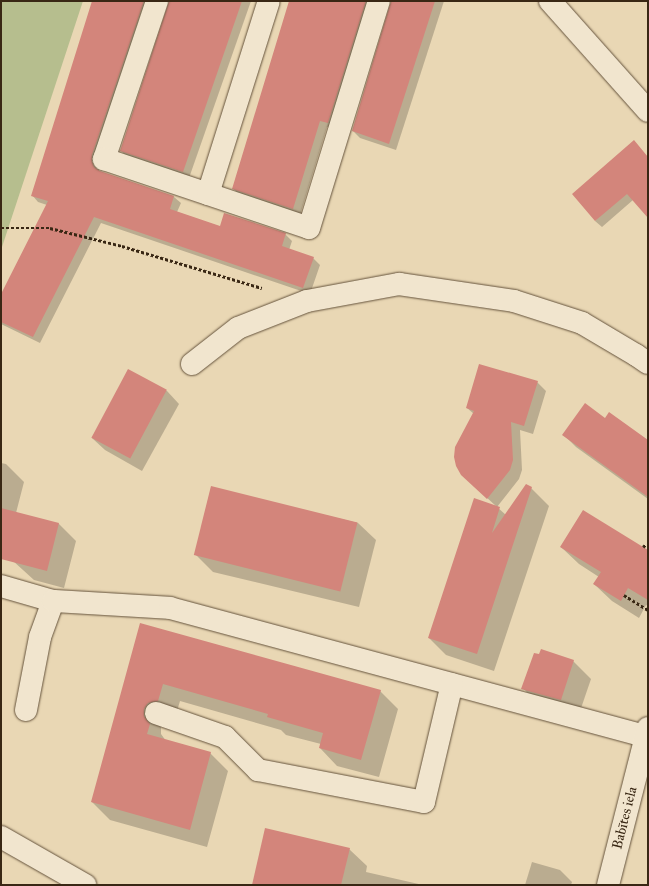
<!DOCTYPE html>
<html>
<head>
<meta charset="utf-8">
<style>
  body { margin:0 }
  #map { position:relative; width:649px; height:886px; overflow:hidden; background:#e9d7b4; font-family:"IM FELL Great Primer",serif }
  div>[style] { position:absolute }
  .green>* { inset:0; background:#b6be8e }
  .shadow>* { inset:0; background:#0003 }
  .building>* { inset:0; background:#d3857b; transform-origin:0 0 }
  .path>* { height:2.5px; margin-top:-1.25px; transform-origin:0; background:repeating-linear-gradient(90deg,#392714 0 3px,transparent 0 5px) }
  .roads { filter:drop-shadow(0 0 1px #65533c) drop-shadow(0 0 1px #65533c) }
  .minor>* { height:22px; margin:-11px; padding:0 11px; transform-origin:11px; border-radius:11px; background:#f1e5ce }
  span { translate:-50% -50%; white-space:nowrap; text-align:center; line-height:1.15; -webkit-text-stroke:3px #f1e5ce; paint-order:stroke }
  .street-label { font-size:14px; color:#392714 }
  .frame { position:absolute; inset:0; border:2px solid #392714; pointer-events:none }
</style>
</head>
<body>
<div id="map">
  <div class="green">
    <div style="clip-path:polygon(1px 1px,83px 1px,1px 250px)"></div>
  </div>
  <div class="shadow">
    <div style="clip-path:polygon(93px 1px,153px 1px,98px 162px,99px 172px,174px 197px,181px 203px,177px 212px,221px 227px,285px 234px,292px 241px,289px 250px,313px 258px,320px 265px,310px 294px,101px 223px,40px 343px,1px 324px,1px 296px,47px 205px,38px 202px,32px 195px)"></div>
    <div style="clip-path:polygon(170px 1px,251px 1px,189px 178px,128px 158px,121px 151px)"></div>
    <div style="clip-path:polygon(290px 1px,375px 1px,335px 129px,327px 127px,300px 215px,239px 195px,233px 188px)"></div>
    <div style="clip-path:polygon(392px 1px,444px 1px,396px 150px,360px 138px,353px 131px)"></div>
    <div style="clip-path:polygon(648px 157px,648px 217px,633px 200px,602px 227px,595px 221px)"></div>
    <div style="clip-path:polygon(129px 371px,167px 391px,179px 404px,142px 471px,105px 450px,92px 438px)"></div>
    <div style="clip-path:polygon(537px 382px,546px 391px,533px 434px,520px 430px,522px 470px,519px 479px,497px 507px,506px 515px,531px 488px,549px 506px,494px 671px,446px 655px,429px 638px,497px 507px,472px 484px,474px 414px,467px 408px)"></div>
    <div style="clip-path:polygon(605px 419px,648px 441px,648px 499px,576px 447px,563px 434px)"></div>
    <div style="clip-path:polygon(1px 463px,6px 464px,24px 482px,16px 513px,59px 524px,76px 541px,64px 588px,34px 580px,1px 550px)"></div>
    <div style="clip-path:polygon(211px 488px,358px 523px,376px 540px,359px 607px,213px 572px,195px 554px)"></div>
    <div style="clip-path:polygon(561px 547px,648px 551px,648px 606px,646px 605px,639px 618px,612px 601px,594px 584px,599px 577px,579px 564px)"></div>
    <div style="clip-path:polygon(141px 625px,380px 691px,398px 709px,379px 777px,337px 766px,320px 748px,321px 744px,286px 735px,281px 730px,180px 701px,175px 718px,166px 721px,161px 727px,161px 734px,166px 741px,210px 753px,228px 771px,207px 847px,110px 820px,92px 802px)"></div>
    <div style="clip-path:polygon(573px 661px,591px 679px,578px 717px,540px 706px,523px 688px)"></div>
    <div style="clip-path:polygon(349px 849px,367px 866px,366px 872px,423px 885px,253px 885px)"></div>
    <div style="clip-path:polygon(532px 862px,560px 870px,572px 882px,571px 885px,525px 885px)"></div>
  </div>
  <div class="building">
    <div style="clip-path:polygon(92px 1px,144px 1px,92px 155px,92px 161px,94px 167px,100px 171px,174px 196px,170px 209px,220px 226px,224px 213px,286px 233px,282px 246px,314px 257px,303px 288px,94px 217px,33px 337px,1px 322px,1px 294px,48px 201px,31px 196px)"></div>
    <div style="clip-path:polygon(169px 1px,242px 1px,183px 172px,120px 151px)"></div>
    <div style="clip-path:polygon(289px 1px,366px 1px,328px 123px,320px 121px,293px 209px,232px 189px)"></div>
    <div style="clip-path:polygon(391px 1px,435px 1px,389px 144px,352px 131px)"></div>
    <div style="clip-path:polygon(634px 140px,648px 157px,648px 218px,627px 194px,595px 221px,572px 194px)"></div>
    <div style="clip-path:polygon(479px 364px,538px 381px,524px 426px,511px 422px,513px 460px,510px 470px,487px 499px,461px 475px,456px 466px,454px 457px,455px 447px,474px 411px,466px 408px)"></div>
    <div style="left:128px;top:369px;width:44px;height:78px;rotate:28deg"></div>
    <div style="clip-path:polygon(585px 403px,605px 418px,609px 412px,648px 440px,648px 497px,562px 435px)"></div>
    <div style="clip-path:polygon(526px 484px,532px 487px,477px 654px,428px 638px,474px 498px,500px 507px,492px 533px)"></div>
    <div style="left:211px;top:486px;width:151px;height:71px;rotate:14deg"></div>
    <div style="clip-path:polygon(1px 508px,59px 523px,47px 571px,1px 559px)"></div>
    <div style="clip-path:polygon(583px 510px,648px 550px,648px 600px,628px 588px,621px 601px,593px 584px,601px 572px,560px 547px)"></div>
    <div style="clip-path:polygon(140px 623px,381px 690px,361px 760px,319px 748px,323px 733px,267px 717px,268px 714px,163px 684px,158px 701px,148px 703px,144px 709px,144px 716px,150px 724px,147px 734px,211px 752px,190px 830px,91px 802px)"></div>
    <div style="clip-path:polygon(541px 649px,574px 660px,561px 700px,521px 689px,534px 653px,539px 654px)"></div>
    <div style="clip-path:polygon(265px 828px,350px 848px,341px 885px,252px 885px)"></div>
  </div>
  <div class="path">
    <div style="left:1px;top:228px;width:49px"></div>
    <div style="left:50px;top:228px;width:74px;rotate:14deg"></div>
    <div style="left:122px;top:246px;width:146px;rotate:16.7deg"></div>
    <div style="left:643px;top:547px;width:4px;rotate:-45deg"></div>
    <div style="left:624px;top:595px;width:28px;rotate:32deg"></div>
  </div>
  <div class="roads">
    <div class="minor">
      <div style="left:157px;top:1px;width:167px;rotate:108.5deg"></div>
      <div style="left:104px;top:159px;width:216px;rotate:18.6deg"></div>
      <div style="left:309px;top:228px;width:238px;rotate:-72.9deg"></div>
      <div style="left:550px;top:1px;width:147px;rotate:48.3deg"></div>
      <div style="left:208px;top:194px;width:202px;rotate:-72.5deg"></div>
      <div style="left:192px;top:364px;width:58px;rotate:-38deg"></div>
      <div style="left:238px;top:328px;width:74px;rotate:-21.4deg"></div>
      <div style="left:307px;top:301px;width:94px;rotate:-10.5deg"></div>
      <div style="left:399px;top:284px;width:116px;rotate:8.4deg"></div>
      <div style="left:514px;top:301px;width:71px;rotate:17.9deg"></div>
      <div style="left:582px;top:323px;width:63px;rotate:30.7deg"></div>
      <div style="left:636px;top:355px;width:14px;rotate:34deg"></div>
      <div style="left:1px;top:586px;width:54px;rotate:16.1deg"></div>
      <div style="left:26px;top:710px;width:74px;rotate:-79.1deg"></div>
      <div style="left:40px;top:637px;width:38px;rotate:-70deg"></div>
      <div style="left:53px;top:601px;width:117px;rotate:3.4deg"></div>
      <div style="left:170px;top:608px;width:493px;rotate:15.1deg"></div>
      <div style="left:156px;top:713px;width:73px;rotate:19.2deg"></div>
      <div style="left:225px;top:737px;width:47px;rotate:45deg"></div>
      <div style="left:258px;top:770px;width:169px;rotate:10.9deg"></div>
      <div style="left:424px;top:802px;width:121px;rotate:-76.7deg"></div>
      <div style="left:1px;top:837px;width:97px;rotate:29.7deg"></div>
      <div style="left:608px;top:885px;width:162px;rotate:-75.7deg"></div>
    </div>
  </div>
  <div class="street-label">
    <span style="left:625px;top:818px;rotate:-76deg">Babītes iela</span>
  </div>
  <div class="frame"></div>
</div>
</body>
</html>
